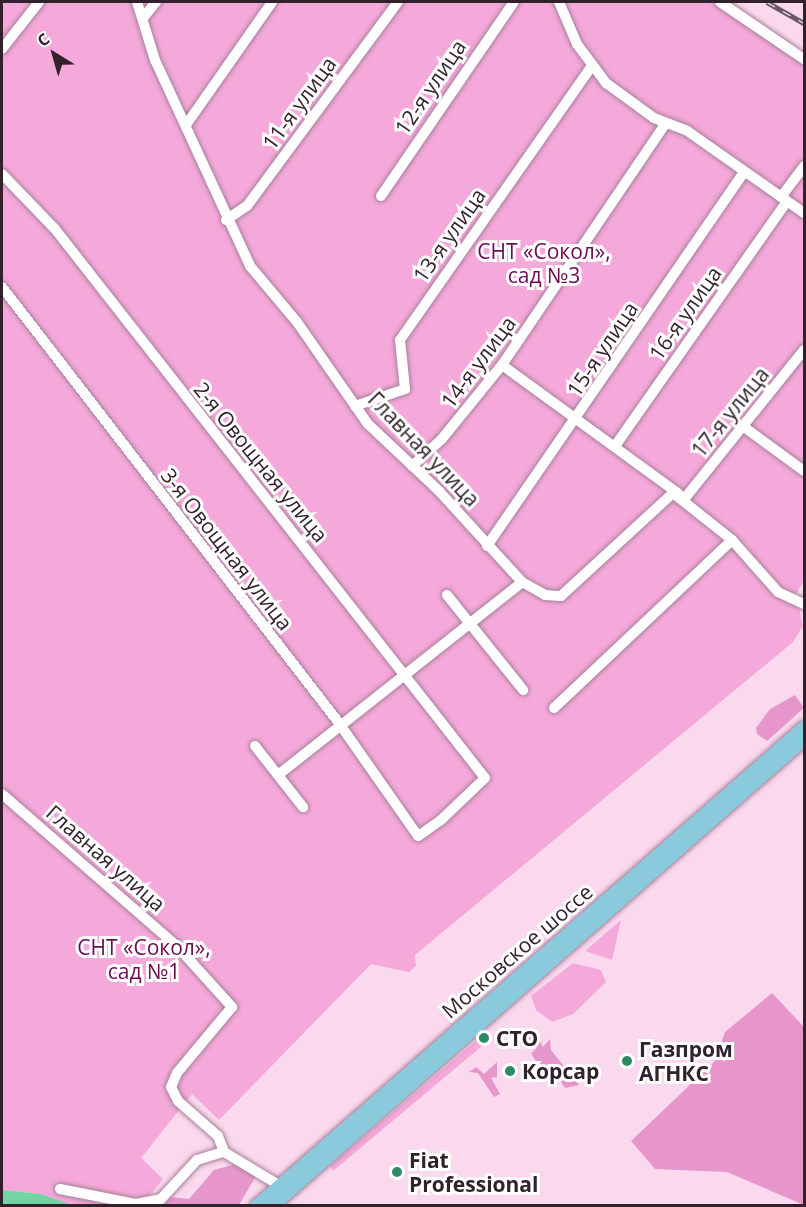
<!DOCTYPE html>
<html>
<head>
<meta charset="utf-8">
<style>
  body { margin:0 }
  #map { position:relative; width:806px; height:1207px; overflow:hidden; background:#fad8ed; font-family:"Open Sans",sans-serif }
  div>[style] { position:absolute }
  .green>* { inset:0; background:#f5a8da }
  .forest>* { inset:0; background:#e696cb }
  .water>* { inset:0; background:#72d4a3 }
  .roads { filter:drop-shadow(0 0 2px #a8819a) drop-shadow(0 0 2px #a8819a) }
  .minor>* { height:10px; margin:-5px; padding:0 5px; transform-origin:5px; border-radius:5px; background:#fff }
  .major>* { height:12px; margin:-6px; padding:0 6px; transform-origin:6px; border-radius:6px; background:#8bcadc }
  .rail>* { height:5px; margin-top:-2.5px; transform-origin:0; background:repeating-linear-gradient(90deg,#fff 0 9px,#6c5764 0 18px); box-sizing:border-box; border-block:2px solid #6c5764 }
  .dots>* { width:16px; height:16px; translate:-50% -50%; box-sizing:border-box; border:3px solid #fff; border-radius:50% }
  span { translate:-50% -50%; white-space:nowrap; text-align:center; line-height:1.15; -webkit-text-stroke:6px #fff; paint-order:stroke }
  .street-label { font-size:21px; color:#31212b }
  .park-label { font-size:21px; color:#6b0b54 }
  .poi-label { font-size:21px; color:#31212b; font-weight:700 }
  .left { translate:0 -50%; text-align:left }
  .frame { position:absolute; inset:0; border:3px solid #31212b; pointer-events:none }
  .north { position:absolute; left:24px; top:24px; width:60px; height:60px; -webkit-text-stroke:4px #fff; paint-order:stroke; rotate:323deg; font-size:16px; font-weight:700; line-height:24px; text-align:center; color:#31212b }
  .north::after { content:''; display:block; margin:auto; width:21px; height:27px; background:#31212b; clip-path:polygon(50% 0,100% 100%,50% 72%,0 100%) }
</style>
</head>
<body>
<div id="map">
  <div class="green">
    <div style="clip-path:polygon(2px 2px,717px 2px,804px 53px,804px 581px,796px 594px,803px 626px,793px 642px,415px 955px,416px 966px,409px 972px,371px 964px,219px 1120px,192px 1094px,141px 1158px,163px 1179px,142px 1205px,72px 1205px,41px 1194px,2px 1190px)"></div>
    <div style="clip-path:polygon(621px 920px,612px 960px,585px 951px)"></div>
    <div style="clip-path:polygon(573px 963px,601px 970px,606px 982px,573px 1014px,552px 1022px,536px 1010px,531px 996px)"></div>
    <div style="clip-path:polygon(485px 1033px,491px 1036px,488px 1041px,333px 1171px,330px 1166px)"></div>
  </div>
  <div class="forest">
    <div style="clip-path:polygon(795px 695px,804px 708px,767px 741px,757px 734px,756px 728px,770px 709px)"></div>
    <div style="clip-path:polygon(772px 993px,804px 1027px,804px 1205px,727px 1172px,655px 1169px,631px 1141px,715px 1061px,725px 1032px)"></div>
    <div style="clip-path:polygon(536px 1034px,543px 1047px,550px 1039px,551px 1050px,579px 1085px,565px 1088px,561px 1082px,566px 1077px,556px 1070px,546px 1075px,541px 1070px,531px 1053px,537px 1048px,527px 1041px,528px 1035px)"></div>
    <div style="clip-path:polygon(497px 1062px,497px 1077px,491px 1078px,500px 1094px,494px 1097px,478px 1073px,469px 1072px,476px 1067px,484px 1074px)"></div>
    <div style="clip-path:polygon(239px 1163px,257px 1174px,239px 1205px,164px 1204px,171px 1197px,189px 1199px,214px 1170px)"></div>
  </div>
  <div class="water">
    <div style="clip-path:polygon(2px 1190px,41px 1194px,72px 1205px,2px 1205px)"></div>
  </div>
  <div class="roads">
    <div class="minor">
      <div style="left:137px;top:2px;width:61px;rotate:72.8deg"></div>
      <div style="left:155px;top:60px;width:227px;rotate:65.2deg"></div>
      <div style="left:250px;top:266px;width:73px;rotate:50deg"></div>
      <div style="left:297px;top:322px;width:124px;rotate:55.2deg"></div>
      <div style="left:368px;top:424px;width:98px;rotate:43.3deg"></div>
      <div style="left:439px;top:491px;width:123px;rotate:47.6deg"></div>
      <div style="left:522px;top:582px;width:26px;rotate:29deg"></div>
      <div style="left:545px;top:595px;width:16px;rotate:4deg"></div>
      <div style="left:561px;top:596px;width:152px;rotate:-42.6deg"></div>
      <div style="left:673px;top:493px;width:75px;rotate:38.5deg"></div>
      <div style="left:732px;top:540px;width:69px;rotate:48.5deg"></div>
      <div style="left:778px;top:592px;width:29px;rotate:25deg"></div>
      <div style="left:559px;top:2px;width:46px;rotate:66.8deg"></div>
      <div style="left:577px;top:44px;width:49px;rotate:53.4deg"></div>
      <div style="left:606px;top:83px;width:59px;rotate:36.1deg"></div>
      <div style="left:654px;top:118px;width:34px;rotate:21deg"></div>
      <div style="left:686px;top:130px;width:144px;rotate:35.1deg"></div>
      <div style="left:720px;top:2px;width:102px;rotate:34.2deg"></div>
      <div style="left:143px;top:18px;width:21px;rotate:-51deg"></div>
      <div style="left:2px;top:49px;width:60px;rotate:-51.8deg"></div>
      <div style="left:186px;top:125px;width:150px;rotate:-55deg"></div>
      <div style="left:2px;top:174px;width:76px;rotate:46.1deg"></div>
      <div style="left:55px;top:229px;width:697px;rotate:51.93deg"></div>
      <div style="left:485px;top:778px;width:61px;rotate:136.3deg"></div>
      <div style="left:441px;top:820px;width:28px;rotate:145deg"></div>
      <div style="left:418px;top:836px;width:138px;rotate:-125deg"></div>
      <div style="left:339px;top:723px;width:551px;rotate:-127.7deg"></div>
      <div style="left:381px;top:196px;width:235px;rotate:-55.6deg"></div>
      <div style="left:781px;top:197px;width:39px;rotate:-53deg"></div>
      <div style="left:226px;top:220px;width:25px;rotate:-34deg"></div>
      <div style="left:247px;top:206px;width:254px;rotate:-53.5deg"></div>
      <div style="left:502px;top:365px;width:219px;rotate:36.1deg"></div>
      <div style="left:355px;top:406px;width:53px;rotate:-18.8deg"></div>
      <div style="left:405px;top:389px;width:49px;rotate:-95.8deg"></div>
      <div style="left:400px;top:340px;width:333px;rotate:-55deg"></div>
      <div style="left:744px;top:427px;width:74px;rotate:36.3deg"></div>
      <div style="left:615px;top:446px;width:299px;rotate:-54.9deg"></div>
      <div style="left:412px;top:466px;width:39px;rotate:-42deg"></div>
      <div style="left:441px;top:440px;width:97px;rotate:-50.9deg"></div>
      <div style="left:502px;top:365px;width:292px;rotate:-55.9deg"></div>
      <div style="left:685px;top:498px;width:190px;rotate:-51.2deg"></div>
      <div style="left:487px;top:546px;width:454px;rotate:-55.5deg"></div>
      <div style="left:447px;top:595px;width:122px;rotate:51.3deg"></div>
      <div style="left:554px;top:708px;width:245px;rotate:-43.3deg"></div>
      <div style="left:255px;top:746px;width:78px;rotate:51.8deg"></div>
      <div style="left:278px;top:775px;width:311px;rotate:-38.3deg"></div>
      <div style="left:2px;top:794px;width:230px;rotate:41deg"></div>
      <div style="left:176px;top:945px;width:84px;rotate:47.9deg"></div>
      <div style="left:232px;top:1007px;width:86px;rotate:129.8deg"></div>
      <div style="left:177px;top:1073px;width:15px;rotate:113deg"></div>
      <div style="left:171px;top:1087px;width:16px;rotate:63deg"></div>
      <div style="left:178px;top:1101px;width:53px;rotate:41.2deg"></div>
      <div style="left:218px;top:1136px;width:17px;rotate:69deg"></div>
      <div style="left:224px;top:1152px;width:64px;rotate:31deg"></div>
      <div style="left:60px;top:1189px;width:77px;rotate:11.2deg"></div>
      <div style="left:136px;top:1204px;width:25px;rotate:-11deg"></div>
      <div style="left:161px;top:1199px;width:53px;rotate:-47.3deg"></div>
      <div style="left:197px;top:1160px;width:28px;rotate:-17deg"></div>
    </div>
    <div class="major">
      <div style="left:256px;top:1206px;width:728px;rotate:-41.16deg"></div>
      <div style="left:273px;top:1206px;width:706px;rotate:-41.27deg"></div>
    </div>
  </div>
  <div class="rail">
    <div style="left:767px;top:2px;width:43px;rotate:29.6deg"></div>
  </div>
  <div class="dots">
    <div style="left:484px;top:1038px;background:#2e8b61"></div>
    <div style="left:627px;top:1061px;background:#2e8b61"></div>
    <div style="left:510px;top:1071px;background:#2e8b61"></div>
    <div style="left:397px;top:1172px;background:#2e8b61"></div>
  </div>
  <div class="street-label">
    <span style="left:430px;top:87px;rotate:-56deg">12-я улица</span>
    <span style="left:299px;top:103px;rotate:-54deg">11-я улица</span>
    <span style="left:449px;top:235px;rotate:-55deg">13-я улица</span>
    <span style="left:685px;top:313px;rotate:-55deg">16-я улица</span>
    <span style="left:602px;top:349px;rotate:-56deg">15-я улица</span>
    <span style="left:478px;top:362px;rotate:-53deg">14-я улица</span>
    <span style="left:730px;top:412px;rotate:-51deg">17-я улица</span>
    <span style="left:424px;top:449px;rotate:46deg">Главная улица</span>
    <span style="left:261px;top:462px;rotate:51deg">2-я Овощная улица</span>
    <span style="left:227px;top:549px;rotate:52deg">3-я Овощная улица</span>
    <span style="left:106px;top:858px;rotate:41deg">Главная улица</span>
    <span style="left:517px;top:951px;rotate:-41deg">Московское шоссе</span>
  </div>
  <div class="park-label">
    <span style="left:544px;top:263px">СНТ «Сокол»,<br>сад №3</span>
    <span style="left:144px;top:959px">СНТ «Сокол»,<br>сад №1</span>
  </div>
  <div class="poi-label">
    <span class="left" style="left:496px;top:1038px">СТО</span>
    <span class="left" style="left:639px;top:1061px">Газпром<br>АГНКС</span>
    <span class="left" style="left:522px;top:1071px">Корсар</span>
    <span class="left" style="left:409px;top:1172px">Fiat<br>Professional</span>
  </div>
  <div class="frame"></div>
  <div class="north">С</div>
</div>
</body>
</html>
